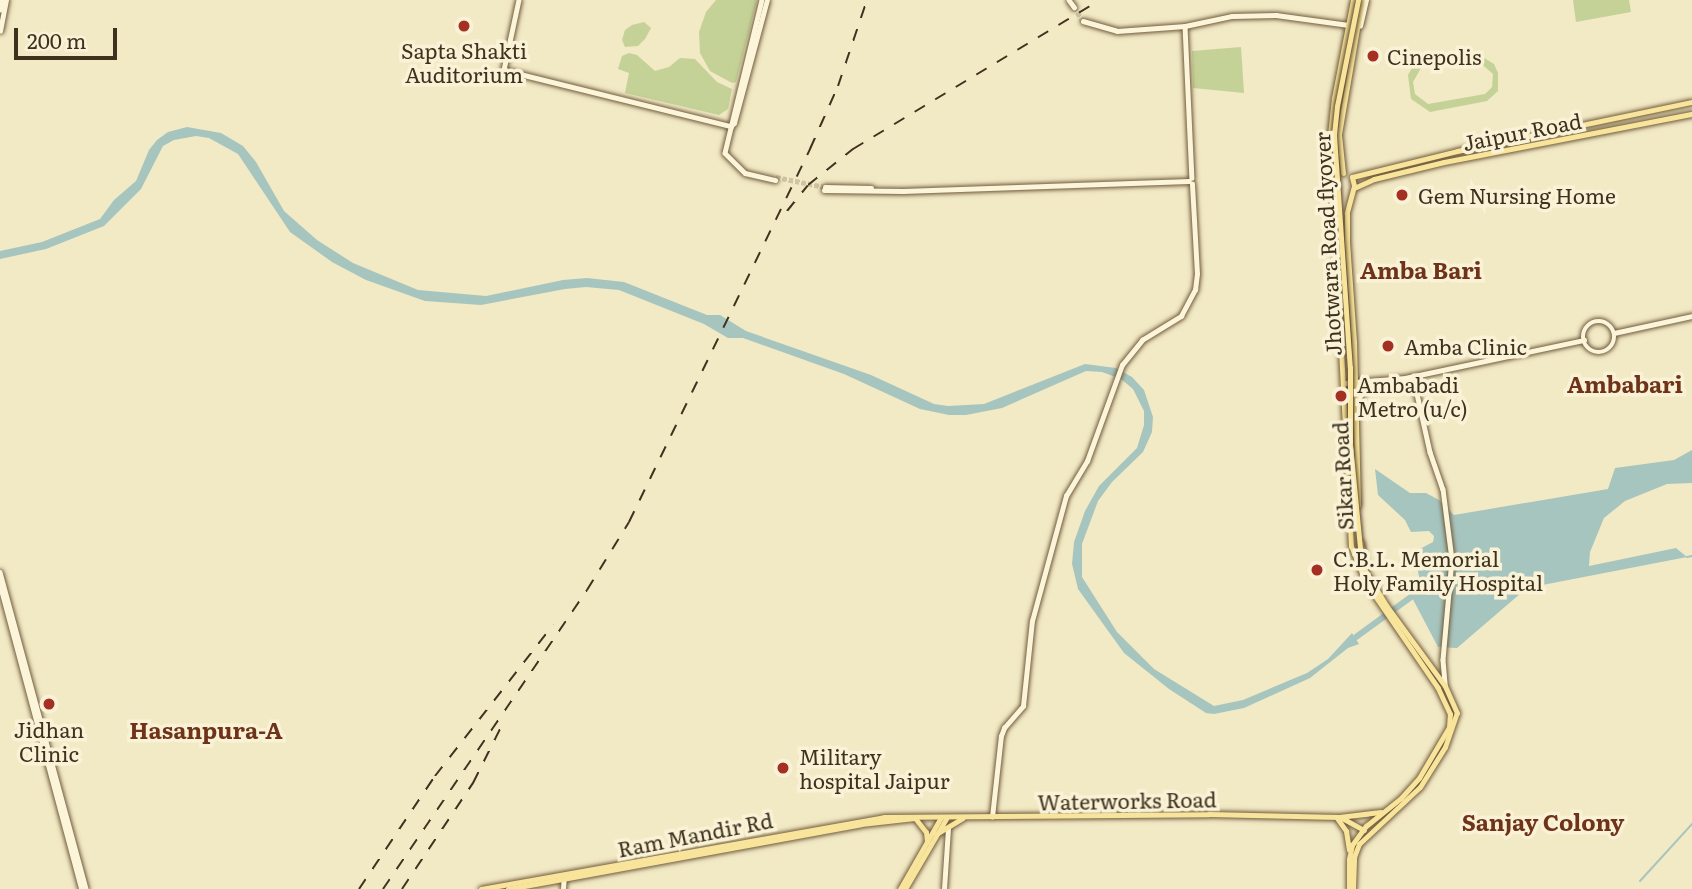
<!DOCTYPE html>
<html>
<head>
<meta charset="utf-8">
<style>
  body { margin:0 }
  #map { position:relative; width:1692px; height:889px; overflow:hidden; background:#f2e9c5; font-family:Literata,serif }
  div>[style] { position:absolute }
  .green>* { inset:0; background:#c5d297 }
  .water>* { inset:0; background:#a7c5bf }
  .stream>* { height:2px; margin:-1px; padding:0 1px; transform-origin:1px; border-radius:1px; background:#a7c5bf }
  .river>* { height:6px; margin:-3px; padding:0 3px; transform-origin:3px; border-radius:3px; background:#a7c5bf }
  .secondary-tunnel>* { height:4.5px; margin-top:-2.25px; transform-origin:0; background:repeating-linear-gradient(90deg,#cec4a4 0 4.5px,transparent 0 6.5px) }
  .roads { filter:drop-shadow(0 0 2px #715c3c) drop-shadow(0 0 2px #715c3c) }
  .secondary>* { height:4.5px; margin:-2.25px; padding:0 2.25px; transform-origin:2.25px; border-radius:2.25px; background:#fcf5da }
  .secondary>.ring { margin:-2.25px; padding:0; box-sizing:content-box; background:none; border:4.5px solid #fcf5da; border-radius:50% }
  .primary>* { height:5px; margin:-2.5px; padding:0 2.5px; transform-origin:2.5px; border-radius:2.5px; background:#f8e49a }
  .rail>* { height:2px; margin-top:-1px; transform-origin:0; background:repeating-linear-gradient(90deg,#3e311e 0 12px,transparent 0 24px) }
  .bridges { filter:drop-shadow(0 0 2px #5d482d) drop-shadow(0 0 2px #5d482d) }
  .primary-bridge>* { height:5px; margin:-2.5px; padding:0 2.5px; transform-origin:2.5px; border-radius:2.5px; background:#f8e49a }
  .dots>* { width:19px; height:19px; translate:-50% -50%; box-sizing:border-box; border:4px solid #f9f2d6; border-radius:50% }
  span { translate:-50% -50%; white-space:nowrap; text-align:center; line-height:1.15; -webkit-text-stroke:7px #f9f2d6; paint-order:stroke }
  .poi-label { font-size:21px; color:#3e311e }
  .left { translate:0 -50%; text-align:left }
  .street-label { font-size:21px; color:#3e311e }
  .neighbourhood-label { font-size:23px; color:#6f3319; font-weight:700 }
  .scale { position:absolute; left:14px; top:28px; width:103px; height:32px; box-sizing:border-box; border:4px solid #3e311e; border-top:0; padding-left:9px; font-size:21px; line-height:24px; white-space:nowrap; color:#3e311e; -webkit-text-stroke:5px #f9f2d6; paint-order:stroke }
</style>
</head>
<body>
<div id="map">
  <div class="green">
    <div style="clip-path:polygon(716px 0,757px 0,736px 82px,732px 83px,710px 71px,700px 53px,699px 32px,706px 12px)"></div>
    <div style="clip-path:polygon(1573px 0,1629px 0,1631px 12px,1576px 22px)"></div>
    <div style="clip-path:polygon(644px 22px,651px 28px,645px 39px,638px 46px,625px 47px,622px 40px,625px 30px,632px 25px)"></div>
    <div style="clip-path:polygon(1241px 47px,1244px 93px,1193px 88px,1192px 51px)"></div>
    <div style="clip-path:polygon(629px 53px,637px 55px,655px 71px,669px 67px,680px 58px,695px 59px,717px 82px,732px 89px,728px 109px,719px 115px,625px 93px,629px 73px,618px 69px,622px 56px)"></div>
    <div style="clip-path:polygon(evenodd,1481px 56px,1494px 64px,1498px 73px,1498px 91px,1487px 101px,1430px 112px,1411px 99px,1408px 75px,1413px 66px,1419px 63px,1481px 56px,1478px 61px,1493px 74px,1492px 87px,1485px 94px,1428px 104px,1415px 94px,1413px 82px,1421px 68px,1478px 61px)"></div>
  </div>
  <div class="water">
    <div style="clip-path:polygon(187px 127px,221px 133px,243px 146px,256px 162px,284px 211px,317px 240px,353px 263px,418px 290px,486px 296px,563px 280px,587px 278px,624px 282px,707px 315px,720px 315px,746px 331px,871px 375px,934px 404px,948px 406px,984px 404px,1085px 364px,1116px 368px,1132px 377px,1144px 390px,1153px 417px,1152px 432px,1143px 452px,1112px 482px,1098px 501px,1082px 544px,1082px 577px,1117px 632px,1154px 669px,1214px 706px,1243px 700px,1307px 673px,1328px 659px,1352px 633px,1359px 644px,1348px 648px,1310px 678px,1244px 708px,1214px 714px,1206px 713px,1169px 689px,1124px 653px,1078px 589px,1072px 564px,1074px 542px,1085px 511px,1099px 486px,1137px 448px,1144px 425px,1144px 411px,1133px 389px,1121px 379px,1102px 372px,1086px 371px,1002px 408px,966px 415px,949px 415px,920px 409px,844px 374px,743px 338px,728px 338px,704px 324px,619px 290px,586px 287px,565px 289px,481px 305px,425px 301px,366px 280px,332px 262px,290px 232px,238px 154px,209px 138px,196px 136px,174px 140px,163px 146px,141px 189px,104px 226px,46px 249px,0 259px,0 251px,42px 242px,100px 219px,114px 200px,136px 181px,149px 150px,157px 140px,168px 132px)"></div>
    <div style="clip-path:polygon(1692px 450px,1692px 483px,1667px 484px,1625px 501px,1604px 518px,1590px 552px,1589px 566px,1676px 548px,1687px 557px,1527px 588px,1457px 648px,1438px 647px,1408px 590px,1420px 581px,1414px 552px,1433px 542px,1434px 536px,1429px 531px,1411px 532px,1405px 520px,1378px 495px,1375px 469px,1410px 493px,1426px 493px,1439px 500px,1454px 515px,1608px 489px,1615px 468px,1674px 460px)"></div>
  </div>
  <div class="stream">
    <div style="left:1687px;top:557px;width:5px;rotate:-11deg"></div>
    <div style="left:1640px;top:881px;width:77px;rotate:-47.6deg"></div>
  </div>
  <div class="river">
    <div style="left:1356px;top:637px;width:68px;rotate:-36deg"></div>
  </div>
  <div class="secondary-tunnel">
    <div style="left:1074px;top:7px;width:17px;rotate:57deg"></div>
    <div style="left:776px;top:177px;width:50px;rotate:11.5deg"></div>
  </div>
  <div class="roads">
    <div class="secondary">
      <div style="left:519px;top:0;width:72px;rotate:102.1deg"></div>
      <div style="left:504px;top:70px;width:234px;rotate:13.9deg"></div>
      <div style="left:762px;top:0;width:157px;rotate:103.6deg"></div>
      <div style="left:725px;top:153px;width:28px;rotate:45deg"></div>
      <div style="left:745px;top:173px;width:31px;rotate:13deg"></div>
      <div style="left:1069px;top:0;width:9px;rotate:54deg"></div>
      <div style="left:0;top:10px;width:10px;rotate:-79deg"></div>
      <div style="left:1083px;top:21px;width:35px;rotate:16deg"></div>
      <div style="left:1117px;top:31px;width:68px;rotate:-4.2deg"></div>
      <div style="left:1185px;top:26px;width:152px;rotate:87.4deg"></div>
      <div style="left:1185px;top:26px;width:48px;rotate:-12deg"></div>
      <div style="left:1232px;top:16px;width:44px;rotate:-1.3deg"></div>
      <div style="left:1276px;top:15px;width:73px;rotate:7.9deg"></div>
      <div style="left:1360px;top:26px;width:27px;rotate:-77deg"></div>
      <div style="left:0;top:31px;width:32px;rotate:-79deg"></div>
      <div style="left:731px;top:126px;width:4px;rotate:-45deg"></div>
      <div style="left:734px;top:123px;width:127px;rotate:-75deg"></div>
      <div style="left:825px;top:187px;width:46px;rotate:1.2deg"></div>
      <div style="left:824px;top:190px;width:79px;rotate:0.7deg"></div>
      <div style="left:903px;top:191px;width:286px;rotate:-2deg"></div>
      <div class="ring" style="left:1583px;top:321px;width:27.5px;height:27.5px"></div>
      <div style="left:1614px;top:333px;width:80px;rotate:-12.3deg"></div>
      <div style="left:1413px;top:376px;width:78px;rotate:77.4deg"></div>
      <div style="left:1430px;top:452px;width:39px;rotate:71deg"></div>
      <div style="left:1443px;top:489px;width:71px;rotate:82.7deg"></div>
      <div style="left:1452px;top:559px;width:101px;rotate:95.1deg"></div>
      <div style="left:1443px;top:660px;width:25px;rotate:85deg"></div>
      <div style="left:1344px;top:383px;width:61px;rotate:-4.7deg"></div>
      <div style="left:1405px;top:378px;width:183px;rotate:-12deg"></div>
      <div style="left:1357px;top:399px;width:22px;rotate:-47deg"></div>
      <div style="left:0;top:572px;width:328px;rotate:74.8deg"></div>
      <div style="left:0;top:584px;width:316px;rotate:75deg"></div>
      <div style="left:992px;top:817px;width:81px;rotate:-83.7deg"></div>
      <div style="left:1001px;top:736px;width:9px;rotate:-69deg"></div>
      <div style="left:1004px;top:728px;width:29px;rotate:-49deg"></div>
      <div style="left:1023px;top:706px;width:85px;rotate:-84deg"></div>
      <div style="left:1032px;top:621px;width:130px;rotate:-74.8deg"></div>
      <div style="left:1066px;top:496px;width:41px;rotate:-59deg"></div>
      <div style="left:1087px;top:461px;width:102px;rotate:-70deg"></div>
      <div style="left:1122px;top:365px;width:32px;rotate:-51deg"></div>
      <div style="left:1142px;top:340px;width:46px;rotate:-31.6deg"></div>
      <div style="left:1181px;top:316px;width:30px;rotate:-62deg"></div>
      <div style="left:1195px;top:290px;width:16px;rotate:-83deg"></div>
      <div style="left:1197px;top:274px;width:90px;rotate:-93.2deg"></div>
      <div style="left:563px;top:889px;width:13px;rotate:-86deg"></div>
      <div style="left:944px;top:889px;width:60px;rotate:-86.2deg"></div>
    </div>
    <div class="primary">
      <div style="left:1343px;top:173px;width:39px;rotate:-96deg"></div>
      <div style="left:1339px;top:134px;width:136px;rotate:-80.3deg"></div>
      <div style="left:1352px;top:177px;width:9px;rotate:77deg"></div>
      <div style="left:1354px;top:186px;width:28px;rotate:105deg"></div>
      <div style="left:1347px;top:213px;width:29px;rotate:90deg"></div>
      <div style="left:1347px;top:242px;width:100px;rotate:86deg"></div>
      <div style="left:1354px;top:342px;width:163px;rotate:88.6deg"></div>
      <div style="left:1352px;top:177px;width:108px;rotate:-13.9deg"></div>
      <div style="left:1457px;top:151px;width:240px;rotate:-11.8deg"></div>
      <div style="left:1354px;top:188px;width:22px;rotate:-24deg"></div>
      <div style="left:1374px;top:179px;width:72px;rotate:-13.7deg"></div>
      <div style="left:1444px;top:162px;width:253px;rotate:-11deg"></div>
      <div style="left:1361px;top:543px;width:27px;rotate:82deg"></div>
      <div style="left:915px;top:818px;width:18px;rotate:52deg"></div>
      <div style="left:926px;top:832px;width:10px;rotate:84deg"></div>
      <div style="left:1337px;top:818px;width:16px;rotate:55deg"></div>
      <div style="left:1346px;top:831px;width:19px;rotate:81deg"></div>
      <div style="left:1342px;top:818px;width:25px;rotate:29deg"></div>
      <div style="left:936px;top:834px;width:31px;rotate:-31deg"></div>
      <div style="left:481px;top:889px;width:409px;rotate:-10.1deg"></div>
      <div style="left:884px;top:817px;width:325px;rotate:-0.5deg"></div>
      <div style="left:1209px;top:814px;width:130px;rotate:1.3deg"></div>
      <div style="left:1339px;top:817px;width:42px;rotate:-6.8deg"></div>
      <div style="left:508px;top:889px;width:359px;rotate:-10.4deg"></div>
      <div style="left:861px;top:824px;width:54px;rotate:-6.3deg"></div>
      <div style="left:900px;top:889px;width:83px;rotate:-60.3deg"></div>
      <div style="left:905px;top:889px;width:83px;rotate:-59.7deg"></div>
      <div style="left:1349px;top:889px;width:30px;rotate:-90deg"></div>
      <div style="left:1349px;top:859px;width:14px;rotate:-78deg"></div>
      <div style="left:1352px;top:845px;width:24px;rotate:-54deg"></div>
      <div style="left:1366px;top:826px;width:45px;rotate:-38.7deg"></div>
      <div style="left:1401px;top:798px;width:27px;rotate:-48deg"></div>
      <div style="left:1419px;top:778px;width:59px;rotate:-59.5deg"></div>
      <div style="left:1449px;top:727px;width:13px;rotate:-86deg"></div>
      <div style="left:1450px;top:714px;width:29px;rotate:-115deg"></div>
      <div style="left:1438px;top:688px;width:127px;rotate:-124.4deg"></div>
      <div style="left:1366px;top:583px;width:40px;rotate:-112deg"></div>
      <div style="left:1351px;top:546px;width:412px;rotate:-92.9deg"></div>
      <div style="left:1330px;top:135px;width:37px;rotate:-84deg"></div>
      <div style="left:1334px;top:98px;width:100px;rotate:-79deg"></div>
      <div style="left:1353px;top:889px;width:32px;rotate:-88deg"></div>
      <div style="left:1354px;top:857px;width:14px;rotate:-69deg"></div>
      <div style="left:1359px;top:844px;width:83px;rotate:-43.1deg"></div>
      <div style="left:1420px;top:787px;width:47px;rotate:-58deg"></div>
      <div style="left:1445px;top:747px;width:36px;rotate:-71deg"></div>
      <div style="left:1457px;top:713px;width:30px;rotate:-114deg"></div>
      <div style="left:1445px;top:686px;width:100px;rotate:-126.1deg"></div>
      <div style="left:1386px;top:605px;width:42px;rotate:-121.4deg"></div>
    </div>
  </div>
  <div class="rail">
    <div style="left:787px;top:211px;width:33px;rotate:-51deg"></div>
    <div style="left:808px;top:185px;width:58px;rotate:-38.7deg"></div>
    <div style="left:853px;top:149px;width:288px;rotate:-31.1deg"></div>
    <div style="left:359px;top:889px;width:136px;rotate:-56.1deg"></div>
    <div style="left:435px;top:776px;width:192px;rotate:-52deg"></div>
    <div style="left:383px;top:889px;width:362px;rotate:-55.7deg"></div>
    <div style="left:587px;top:590px;width:80px;rotate:-58.3deg"></div>
    <div style="left:629px;top:522px;width:415px;rotate:-64.1deg"></div>
    <div style="left:810px;top:149px;width:69px;rotate:-66deg"></div>
    <div style="left:838px;top:86px;width:91px;rotate:-71.4deg"></div>
    <div style="left:402px;top:889px;width:128px;rotate:-56.2deg"></div>
    <div style="left:473px;top:783px;width:63px;rotate:-63.4deg"></div>
  </div>
  <div class="bridges">
    <div class="primary-bridge">
      <div style="left:1358px;top:0;width:108px;rotate:101.2deg"></div>
      <div style="left:1337px;top:106px;width:29px;rotate:96deg"></div>
      <div style="left:1334px;top:135px;width:233px;rotate:86.1deg"></div>
      <div style="left:1350px;top:367px;width:77px;rotate:90deg"></div>
      <div style="left:1350px;top:444px;width:116px;rotate:84.5deg"></div>
    </div>
  </div>
  <div class="dots">
    <div style="left:464px;top:26px;background:#a42f23"></div>
    <div style="left:1373px;top:56px;background:#a42f23"></div>
    <div style="left:1402px;top:195px;background:#a42f23"></div>
    <div style="left:1388px;top:346px;background:#a42f23"></div>
    <div style="left:1341px;top:396px;background:#a42f23"></div>
    <div style="left:1317px;top:570px;background:#a42f23"></div>
    <div style="left:49px;top:704px;background:#a42f23"></div>
    <div style="left:783px;top:768px;background:#a42f23"></div>
  </div>
  <div class="poi-label">
    <span style="left:464px;top:62px">Sapta Shakti<br>Auditorium</span>
    <span class="left" style="left:1387px;top:56px">Cinepolis</span>
    <span class="left" style="left:1418px;top:195px">Gem Nursing Home</span>
    <span class="left" style="left:1404px;top:346px">Amba Clinic</span>
    <span class="left" style="left:1357px;top:396px">Ambabadi<br>Metro (u/c)</span>
    <span class="left" style="left:1333px;top:570px">C.B.L. Memorial<br>Holy Family Hospital</span>
    <span style="left:49px;top:741px">Jidhan<br>Clinic</span>
    <span class="left" style="left:799px;top:768px">Military<br>hospital Jaipur</span>
  </div>
  <div class="street-label">
    <span style="left:1522px;top:131px;rotate:-11deg">Jaipur Road</span>
    <span style="left:1327px;top:244px;rotate:-93deg">Jhotwara Road flyover</span>
    <span style="left:1342px;top:476px;rotate:-93deg">Sikar Road</span>
    <span style="left:1127px;top:800px;rotate:-1deg">Waterworks Road</span>
    <span style="left:695px;top:834px;rotate:-11deg">Ram Mandir Rd</span>
  </div>
  <div class="neighbourhood-label">
    <span style="left:1421px;top:269px">Amba Bari</span>
    <span style="left:1625px;top:383px">Ambabari</span>
    <span style="left:206px;top:729px">Hasanpura-A</span>
    <span style="left:1543px;top:821px">Sanjay Colony</span>
  </div>
  <div class="scale">200 m</div>
</div>
</body>
</html>
